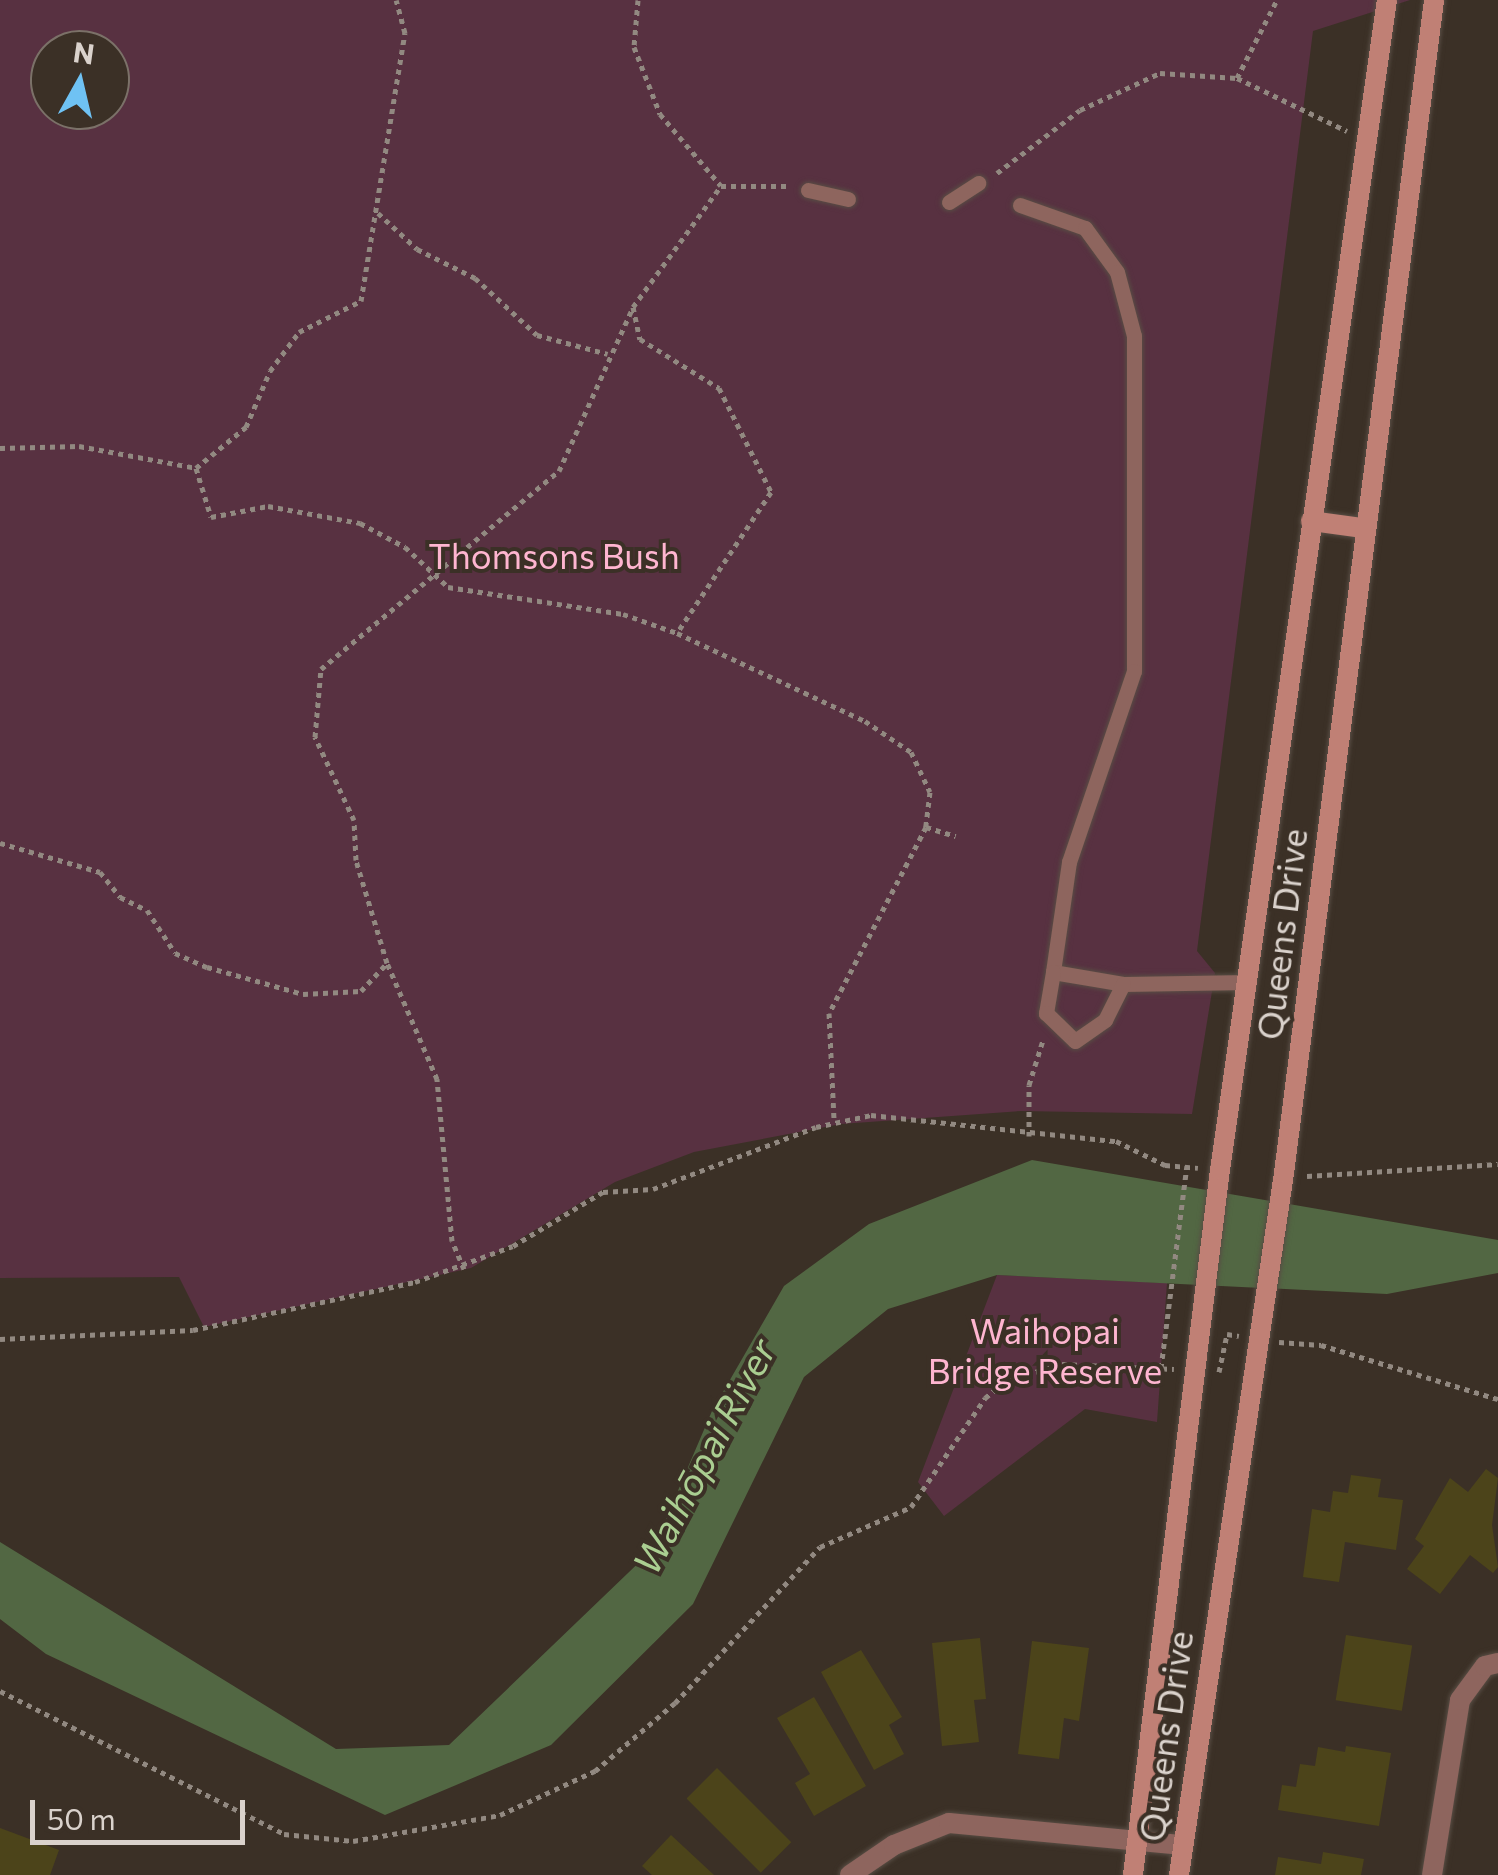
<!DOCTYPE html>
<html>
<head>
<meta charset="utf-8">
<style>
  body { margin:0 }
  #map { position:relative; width:1498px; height:1875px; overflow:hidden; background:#3b3026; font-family:Commissioner,sans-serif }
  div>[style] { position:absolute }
  .green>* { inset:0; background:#583141 }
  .water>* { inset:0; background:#526743 }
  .building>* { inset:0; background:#4c441a; transform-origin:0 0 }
  .path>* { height:5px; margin-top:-2.5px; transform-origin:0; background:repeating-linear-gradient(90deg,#928981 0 5px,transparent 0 10px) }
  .roads { filter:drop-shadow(0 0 2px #584d44) drop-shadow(0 0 2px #584d44) }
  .service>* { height:15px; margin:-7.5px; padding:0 7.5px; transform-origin:7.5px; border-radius:7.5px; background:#8e655e }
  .minor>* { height:20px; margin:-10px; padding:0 10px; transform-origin:10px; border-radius:10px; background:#8e655e }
  .secondary>* { height:20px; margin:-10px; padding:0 10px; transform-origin:10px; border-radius:10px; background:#c08075 }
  span { translate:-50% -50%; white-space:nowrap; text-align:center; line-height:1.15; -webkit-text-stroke:8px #3b3026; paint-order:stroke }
  .park-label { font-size:35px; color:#feb5d0 }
  .street-label { font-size:35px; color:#dad2cc }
  .water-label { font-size:38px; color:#aace91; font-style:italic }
  .north { position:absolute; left:30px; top:30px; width:100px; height:100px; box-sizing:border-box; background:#3b3026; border:2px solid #7b7168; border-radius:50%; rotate:8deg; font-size:28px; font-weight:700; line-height:40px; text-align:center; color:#dad2cc }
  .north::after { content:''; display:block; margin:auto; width:35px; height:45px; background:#6fc2f4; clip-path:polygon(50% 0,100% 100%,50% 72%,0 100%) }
  .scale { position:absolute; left:30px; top:1800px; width:215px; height:45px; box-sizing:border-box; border:5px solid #dad2cc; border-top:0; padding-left:12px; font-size:30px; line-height:35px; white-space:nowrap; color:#dad2cc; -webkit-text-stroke:8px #3b3026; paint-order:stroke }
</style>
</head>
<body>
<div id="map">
  <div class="green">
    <div style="clip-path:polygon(evenodd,0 0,1410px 0,1313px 31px,1197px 951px,1215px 973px,1192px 1114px,1021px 1111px,841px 1124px,694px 1152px,615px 1182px,471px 1268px,204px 1327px,179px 1277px,0 1278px,0 0,50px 50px,110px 50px,110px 110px,50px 110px,50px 50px)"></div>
    <div style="clip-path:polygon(997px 1275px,1167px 1283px,1157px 1422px,1085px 1409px,944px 1516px,918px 1482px)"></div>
  </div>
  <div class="water">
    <div style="clip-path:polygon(1032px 1160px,1498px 1240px,1498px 1273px,1387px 1294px,997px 1275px,888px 1309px,804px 1377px,693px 1604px,551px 1745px,385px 1815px,46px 1654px,0 1619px,0 1542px,336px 1749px,449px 1745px,653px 1549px,712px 1411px,784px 1286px,869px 1224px)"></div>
  </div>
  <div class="building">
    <div style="clip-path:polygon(1486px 1469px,1498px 1478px,1492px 1525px,1498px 1567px,1493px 1573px,1470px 1555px,1440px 1594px,1407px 1569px,1424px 1546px,1415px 1539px,1450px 1478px,1468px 1492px)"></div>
    <div style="clip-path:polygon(1351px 1475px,1381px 1479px,1378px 1497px,1403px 1500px,1396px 1550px,1345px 1542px,1339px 1582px,1303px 1577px,1312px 1509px,1330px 1512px,1333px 1491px,1348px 1493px)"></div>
    <div style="left:1346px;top:1635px;width:67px;height:66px;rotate:9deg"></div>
    <div style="clip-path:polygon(980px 1638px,986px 1699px,974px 1700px,979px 1742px,942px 1746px,932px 1643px)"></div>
    <div style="clip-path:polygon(1032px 1641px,1089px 1648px,1079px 1721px,1064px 1718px,1059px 1759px,1018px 1754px)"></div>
    <div style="clip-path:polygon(861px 1650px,902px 1717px,889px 1725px,904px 1754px,874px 1770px,821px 1672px)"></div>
    <div style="clip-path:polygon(814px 1697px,866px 1786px,814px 1816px,795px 1783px,810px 1774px,777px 1718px)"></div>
    <div style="clip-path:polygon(1346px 1746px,1391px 1753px,1379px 1826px,1278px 1810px,1282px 1785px,1296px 1787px,1300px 1764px,1315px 1766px,1318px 1747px,1345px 1752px)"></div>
    <div style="left:717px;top:1768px;width:105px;height:43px;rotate:45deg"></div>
    <div style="clip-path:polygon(0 1828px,59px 1850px,50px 1875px,0 1875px)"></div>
    <div style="clip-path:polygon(671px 1835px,714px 1875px,652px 1875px,642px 1866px)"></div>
    <div style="clip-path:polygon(1323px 1852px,1364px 1859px,1361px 1875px,1275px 1875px,1278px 1857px,1321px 1864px)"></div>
  </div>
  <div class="path">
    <div style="left:638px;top:0;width:47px;rotate:94.9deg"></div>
    <div style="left:634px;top:47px;width:72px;rotate:68.8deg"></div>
    <div style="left:660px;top:114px;width:94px;rotate:49.7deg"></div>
    <div style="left:721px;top:186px;width:69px"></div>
    <div style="left:1237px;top:78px;width:122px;rotate:25.7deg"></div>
    <div style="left:997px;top:173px;width:104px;rotate:-37.2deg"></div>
    <div style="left:1080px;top:110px;width:88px;rotate:-24.8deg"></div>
    <div style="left:1160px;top:73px;width:77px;rotate:3.7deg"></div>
    <div style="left:1237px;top:78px;width:88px;rotate:-62.9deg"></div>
    <div style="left:378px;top:213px;width:53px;rotate:42.7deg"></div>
    <div style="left:417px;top:249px;width:65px;rotate:26.6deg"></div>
    <div style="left:475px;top:278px;width:84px;rotate:42.6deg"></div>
    <div style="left:537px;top:335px;width:73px;rotate:15deg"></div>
    <div style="left:633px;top:307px;width:33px;rotate:78deg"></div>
    <div style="left:640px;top:339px;width:93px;rotate:31.8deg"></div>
    <div style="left:719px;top:388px;width:116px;rotate:63.4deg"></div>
    <div style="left:771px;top:492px;width:169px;rotate:123.7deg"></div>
    <div style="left:0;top:448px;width:79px;rotate:-1.5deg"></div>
    <div style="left:79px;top:446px;width:119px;rotate:10.6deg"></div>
    <div style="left:196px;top:468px;width:51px;rotate:73deg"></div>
    <div style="left:211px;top:517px;width:58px;rotate:-10.9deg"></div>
    <div style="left:268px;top:506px;width:94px;rotate:10.5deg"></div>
    <div style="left:360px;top:523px;width:51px;rotate:28.1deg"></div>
    <div style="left:405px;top:547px;width:59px;rotate:42.9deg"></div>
    <div style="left:448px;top:587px;width:177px;rotate:8.8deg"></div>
    <div style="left:623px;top:614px;width:57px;rotate:19.4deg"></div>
    <div style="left:677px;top:633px;width:208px;rotate:25.1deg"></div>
    <div style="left:865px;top:721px;width:55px;rotate:34deg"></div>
    <div style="left:911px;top:752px;width:44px;rotate:64.6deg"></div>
    <div style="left:930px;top:792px;width:35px;rotate:97deg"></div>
    <div style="left:926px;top:827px;width:210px;rotate:117.5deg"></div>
    <div style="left:829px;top:1013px;width:108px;rotate:87.3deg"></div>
    <div style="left:196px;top:468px;width:65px;rotate:-39.4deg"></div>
    <div style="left:246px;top:427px;width:61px;rotate:-66.8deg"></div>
    <div style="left:270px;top:371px;width:49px;rotate:-53.4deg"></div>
    <div style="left:299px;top:332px;width:69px;rotate:-26.6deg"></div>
    <div style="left:361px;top:301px;width:272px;rotate:-80.7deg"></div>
    <div style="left:405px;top:33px;width:34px;rotate:-105deg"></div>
    <div style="left:926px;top:827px;width:31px;rotate:17deg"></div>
    <div style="left:0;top:843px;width:104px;rotate:16.2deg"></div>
    <div style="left:100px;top:872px;width:32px;rotate:51deg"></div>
    <div style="left:120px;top:897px;width:30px;rotate:26deg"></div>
    <div style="left:147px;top:910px;width:51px;rotate:56.9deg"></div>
    <div style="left:175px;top:953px;width:35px;rotate:24deg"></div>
    <div style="left:207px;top:967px;width:100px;rotate:15.7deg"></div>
    <div style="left:303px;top:994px;width:58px;rotate:-3deg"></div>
    <div style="left:361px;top:991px;width:38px;rotate:-47deg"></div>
    <div style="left:1029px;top:1136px;width:51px;rotate:-90deg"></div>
    <div style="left:1029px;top:1085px;width:47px;rotate:-72.7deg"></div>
    <div style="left:1307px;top:1176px;width:191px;rotate:-3.6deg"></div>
    <div style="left:464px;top:1269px;width:30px;rotate:-113deg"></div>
    <div style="left:452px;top:1241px;width:163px;rotate:-95.3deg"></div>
    <div style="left:437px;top:1079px;width:126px;rotate:-113.3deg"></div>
    <div style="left:387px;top:963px;width:108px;rotate:-106.8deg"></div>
    <div style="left:356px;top:860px;width:40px;rotate:-92.9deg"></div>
    <div style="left:354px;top:820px;width:92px;rotate:-115.2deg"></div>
    <div style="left:315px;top:737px;width:68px;rotate:-85deg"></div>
    <div style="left:321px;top:669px;width:310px;rotate:-39.8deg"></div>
    <div style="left:559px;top:471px;width:180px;rotate:-65.7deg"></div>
    <div style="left:633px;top:307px;width:150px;rotate:-54deg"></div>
    <div style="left:0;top:1339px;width:193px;rotate:-2.7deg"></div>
    <div style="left:193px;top:1330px;width:227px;rotate:-12.2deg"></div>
    <div style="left:415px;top:1282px;width:104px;rotate:-20.2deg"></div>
    <div style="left:513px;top:1246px;width:105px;rotate:-31deg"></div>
    <div style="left:603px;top:1192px;width:50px;rotate:-3.4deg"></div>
    <div style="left:653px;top:1189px;width:174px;rotate:-20.8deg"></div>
    <div style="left:816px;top:1127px;width:56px;rotate:-12.3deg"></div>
    <div style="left:871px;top:1115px;width:246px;rotate:6.1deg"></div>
    <div style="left:1116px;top:1141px;width:55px;rotate:26.1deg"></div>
    <div style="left:1165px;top:1165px;width:33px;rotate:5deg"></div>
    <div style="left:1279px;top:1342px;width:42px;rotate:4.1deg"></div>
    <div style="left:1321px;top:1345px;width:185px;rotate:17deg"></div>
    <div style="left:1161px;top:1368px;width:204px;rotate:-82.7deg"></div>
    <div style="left:1219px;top:1372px;width:39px;rotate:-78deg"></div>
    <div style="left:1227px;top:1334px;width:12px;rotate:9deg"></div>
    <div style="left:0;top:1691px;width:318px;rotate:26.7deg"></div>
    <div style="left:284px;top:1834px;width:69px;rotate:5.8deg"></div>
    <div style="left:353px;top:1841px;width:149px;rotate:-10deg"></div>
    <div style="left:500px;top:1815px;width:105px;rotate:-24.9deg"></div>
    <div style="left:595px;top:1771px;width:105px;rotate:-40.4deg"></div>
    <div style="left:675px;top:1703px;width:213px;rotate:-47.1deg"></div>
    <div style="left:820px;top:1547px;width:99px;rotate:-23.7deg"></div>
    <div style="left:911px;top:1507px;width:132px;rotate:-55.8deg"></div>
    <div style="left:985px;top:1398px;width:28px;rotate:-39deg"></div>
    <div style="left:1007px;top:1380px;width:57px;rotate:-16.2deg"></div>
    <div style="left:1062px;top:1364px;width:112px;rotate:2.6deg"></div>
  </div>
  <div class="roads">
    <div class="service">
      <div style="left:808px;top:190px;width:41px;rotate:12.7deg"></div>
      <div style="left:949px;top:202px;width:35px;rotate:-33deg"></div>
      <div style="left:1020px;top:205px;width:69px;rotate:19.5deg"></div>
      <div style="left:1085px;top:228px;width:54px;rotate:54deg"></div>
      <div style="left:1117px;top:272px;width:66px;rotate:75.1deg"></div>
      <div style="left:1134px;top:336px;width:335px;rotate:90deg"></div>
      <div style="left:1134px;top:671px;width:202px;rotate:108.8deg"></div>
      <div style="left:1069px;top:862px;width:111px;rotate:98.3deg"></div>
      <div style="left:1053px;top:972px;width:71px;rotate:9.7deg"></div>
      <div style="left:1123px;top:984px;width:126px;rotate:-0.9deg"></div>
      <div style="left:1053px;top:972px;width:42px;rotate:99.7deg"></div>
      <div style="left:1046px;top:1013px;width:40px;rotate:44deg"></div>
      <div style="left:1075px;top:1041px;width:37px;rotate:-35deg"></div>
      <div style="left:1105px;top:1020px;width:40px;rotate:-63.4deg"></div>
    </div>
    <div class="minor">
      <div style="left:850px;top:1875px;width:53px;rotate:-34.3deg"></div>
      <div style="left:894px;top:1845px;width:59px;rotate:-21.8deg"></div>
      <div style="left:949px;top:1823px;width:235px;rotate:5.4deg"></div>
      <div style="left:1432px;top:1875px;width:177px;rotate:-80.9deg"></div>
      <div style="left:1460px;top:1700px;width:42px;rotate:-53.7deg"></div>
      <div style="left:1485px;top:1666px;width:13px;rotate:-13deg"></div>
    </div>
    <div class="secondary">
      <div style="left:1311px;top:521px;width:52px;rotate:7.7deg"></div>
      <div style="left:1133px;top:1875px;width:710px;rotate:-82.97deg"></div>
      <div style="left:1220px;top:1170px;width:1182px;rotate:-81.88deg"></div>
      <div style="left:1179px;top:1875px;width:710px;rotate:-81.49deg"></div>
      <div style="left:1284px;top:1173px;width:1183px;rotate:-82.71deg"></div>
    </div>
  </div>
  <div class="park-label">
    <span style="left:554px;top:555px">Thomsons Bush</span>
    <span style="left:1045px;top:1350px">Waihopai<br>Bridge Reserve</span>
  </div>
  <div class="street-label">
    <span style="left:1281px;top:934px;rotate:-83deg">Queens Drive</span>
    <span style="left:1165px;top:1736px;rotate:-82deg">Queens Drive</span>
  </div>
  <div class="water-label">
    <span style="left:703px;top:1456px;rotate:-62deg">Waihōpai River</span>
  </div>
  <div class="north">N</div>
  <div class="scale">50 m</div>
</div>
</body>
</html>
